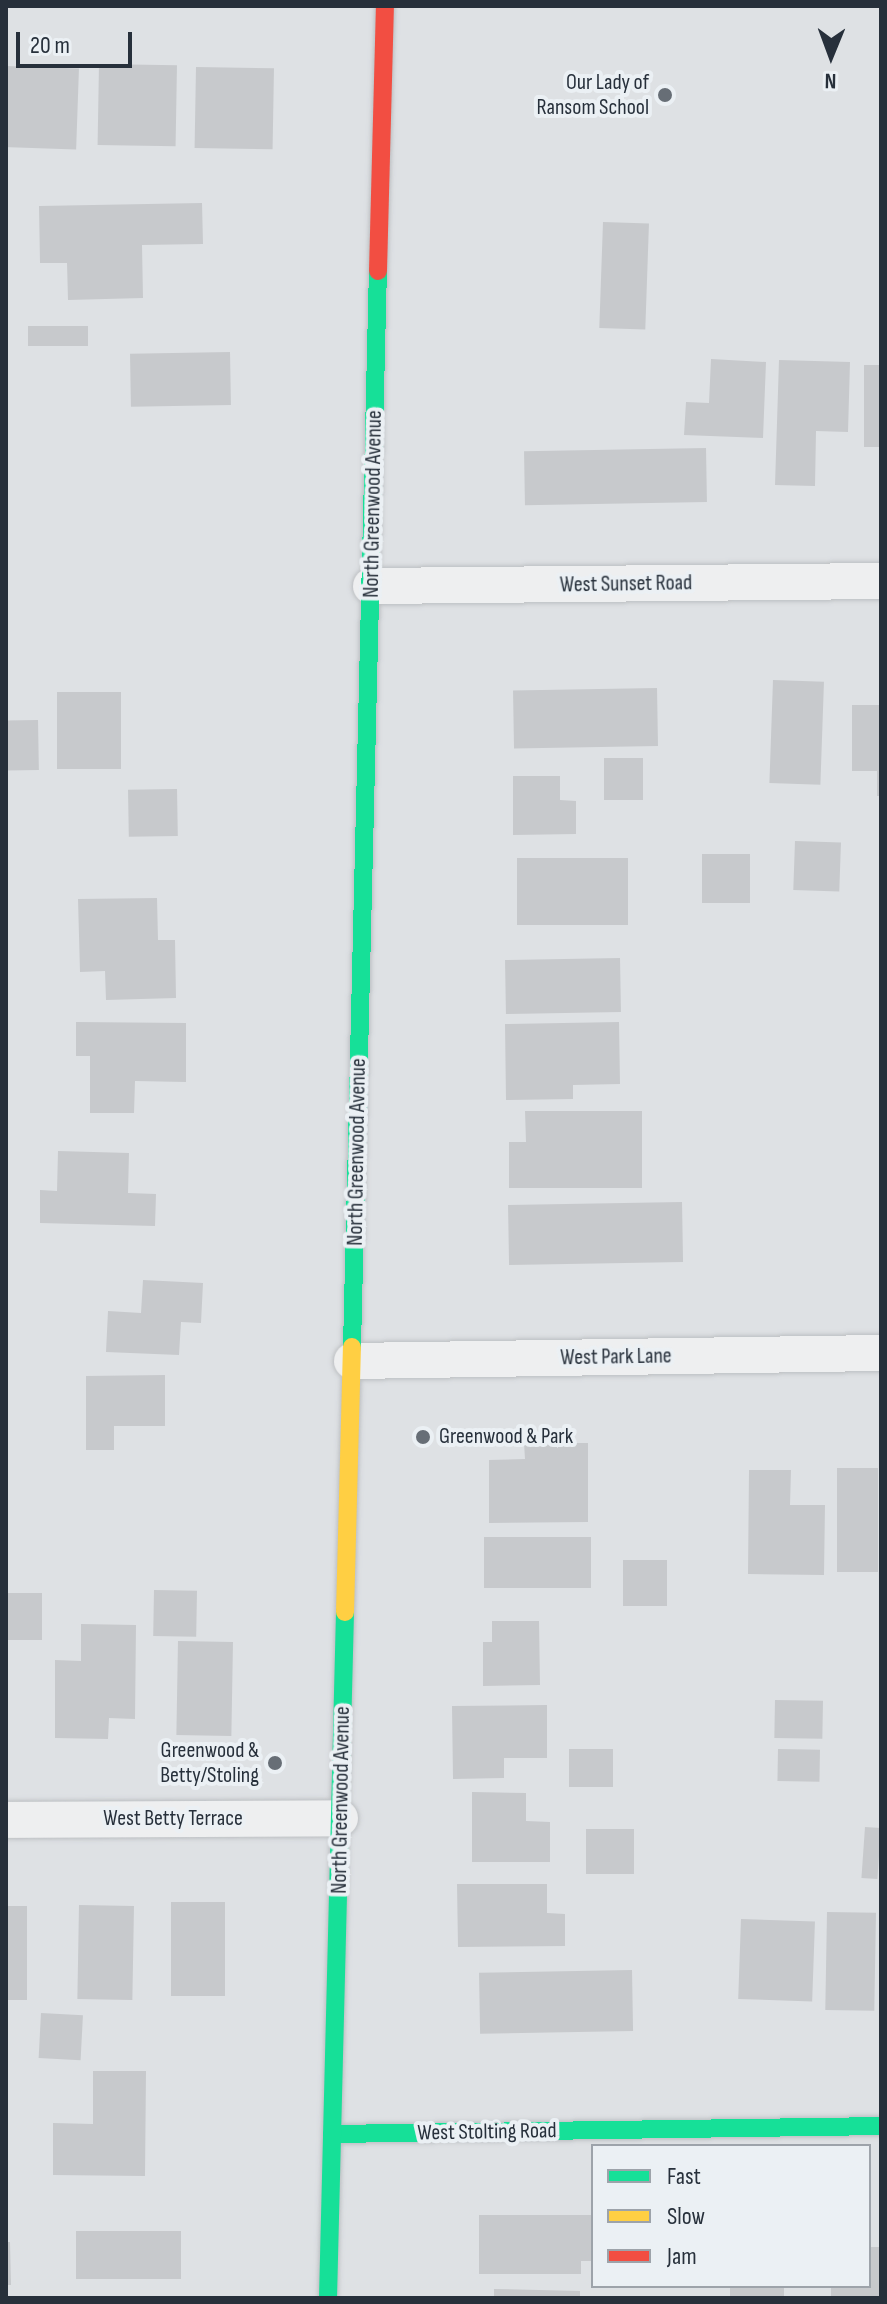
<!DOCTYPE html>
<html>
<head>
<meta charset="utf-8">
<style>
  body { margin:0 }
  #map { position:relative; width:887px; height:2304px; overflow:hidden; background:#dee1e4; font-family:"Sofia Sans Condensed",sans-serif }
  div>[style] { position:absolute }
  .building>* { inset:0; background:#c7c9cc; transform-origin:0 0 }
  .roads { filter:drop-shadow(0 0 2px #bcbfc2) drop-shadow(0 0 2px #bcbfc2) }
  .street>* { height:36px; margin:-18px; padding:0 18px; transform-origin:18px; border-radius:18px; background:#eeeff0 }
  .fast>* { height:18px; margin:-9px; padding:0 9px; transform-origin:9px; border-radius:9px; background:#16e098 }
  .slow>* { height:18px; margin:-9px; padding:0 9px; transform-origin:9px; border-radius:9px; background:#ffcf43 }
  .jam>* { height:18px; margin:-9px; padding:0 9px; transform-origin:9px; border-radius:9px; background:#f24e42 }
  .dots>* { width:22px; height:22px; translate:-50% -50%; box-sizing:border-box; border:4px solid #ebf0f4; border-radius:50% }
  span { translate:-50% -50%; white-space:nowrap; text-align:center; line-height:1.15; -webkit-text-stroke:8px #ebf0f4; paint-order:stroke }
  .poi-label { font-size:22px; color:#27303b }
  .right { translate:-100% -50%; text-align:right }
  .left { translate:0 -50%; text-align:left }
  .street-label { font-size:22px; color:#27303b }
  .frame { position:absolute; inset:0; border:8px solid #27303b; pointer-events:none }
  .legend { position:absolute; left:591px; top:2144px; width:280px; height:144px; box-sizing:border-box; background:#ebf0f4; border:2px solid #9da3aa; margin:0; padding:10px 14px; list-style:none; font-size:24px; color:#27303b }
  .legend li { display:flex; align-items:center; gap:16px; height:40px }
  .legend b { width:40px; border:2px solid #9da3aa }
  .north { position:absolute; left:791px; top:16px; width:80px; height:80px; -webkit-text-stroke:6px #ebf0f4; paint-order:stroke; rotate:181deg; font-size:22px; font-weight:700; line-height:32px; text-align:center; color:#27303b }
  .north::after { content:''; display:block; margin:auto; width:28px; height:36px; background:#27303b; clip-path:polygon(50% 0,100% 100%,50% 72%,0 100%) }
  .scale { position:absolute; left:16px; top:32px; width:116px; height:36px; box-sizing:border-box; border:4px solid #27303b; border-top:0; padding-left:10px; font-size:24px; line-height:28px; white-space:nowrap; color:#27303b; -webkit-text-stroke:6px #ebf0f4; paint-order:stroke }
</style>
</head>
<body>
<div id="map">
  <div class="building">
    <div style="left:99px;top:64px;width:78px;height:81px;rotate:1deg"></div>
    <div style="left:6px;top:66px;width:73px;height:81px;rotate:2deg"></div>
    <div style="left:196px;top:67px;width:78px;height:81px;rotate:1deg"></div>
    <div style="clip-path:polygon(202px 203px,203px 244px,142px 245px,143px 298px,68px 300px,67px 263px,40px 263px,39px 206px)"></div>
    <div style="left:603px;top:222px;width:46px;height:106px;rotate:2deg"></div>
    <div style="left:28px;top:326px;width:60px;height:20px"></div>
    <div style="left:230px;top:352px;width:53px;height:100px;rotate:89deg"></div>
    <div style="clip-path:polygon(711px 359px,766px 362px,763px 438px,684px 435px,686px 402px,709px 403px)"></div>
    <div style="clip-path:polygon(779px 360px,850px 362px,848px 432px,816px 431px,815px 486px,775px 485px)"></div>
    <div style="left:864px;top:365px;width:17px;height:82px"></div>
    <div style="left:706px;top:448px;width:54px;height:182px;rotate:89deg"></div>
    <div style="left:773px;top:680px;width:51px;height:103px;rotate:2deg"></div>
    <div style="left:657px;top:688px;width:58px;height:144px;rotate:89deg"></div>
    <div style="left:57px;top:692px;width:64px;height:77px"></div>
    <div style="clip-path:polygon(852px 705px,881px 705px,881px 796px,877px 796px,877px 771px,852px 771px)"></div>
    <div style="left:38px;top:720px;width:50px;height:32px;rotate:89deg"></div>
    <div style="left:604px;top:758px;width:39px;height:42px"></div>
    <div style="clip-path:polygon(513px 776px,560px 776px,560px 800px,576px 801px,576px 834px,513px 835px)"></div>
    <div style="left:177px;top:789px;width:47px;height:49px;rotate:89deg"></div>
    <div style="left:795px;top:841px;width:46px;height:49px;rotate:2deg"></div>
    <div style="left:750px;top:854px;width:49px;height:48px;rotate:90deg"></div>
    <div style="left:517px;top:858px;width:111px;height:67px"></div>
    <div style="clip-path:polygon(157px 898px,158px 940px,175px 940px,176px 998px,106px 1000px,105px 971px,80px 972px,78px 899px)"></div>
    <div style="left:620px;top:958px;width:54px;height:115px;rotate:89deg"></div>
    <div style="clip-path:polygon(76px 1022px,186px 1023px,186px 1082px,135px 1081px,134px 1113px,90px 1113px,90px 1056px,76px 1056px)"></div>
    <div style="clip-path:polygon(619px 1022px,620px 1084px,573px 1085px,573px 1099px,506px 1100px,505px 1024px)"></div>
    <div style="clip-path:polygon(525px 1111px,642px 1111px,642px 1188px,509px 1188px,509px 1142px,526px 1142px)"></div>
    <div style="clip-path:polygon(58px 1151px,129px 1153px,128px 1193px,156px 1194px,155px 1226px,40px 1223px,40px 1190px,57px 1191px)"></div>
    <div style="left:682px;top:1202px;width:60px;height:174px;rotate:89deg"></div>
    <div style="clip-path:polygon(143px 1280px,203px 1283px,201px 1323px,181px 1322px,179px 1355px,106px 1352px,108px 1311px,141px 1313px)"></div>
    <div style="clip-path:polygon(165px 1375px,165px 1426px,114px 1426px,114px 1450px,86px 1450px,86px 1376px)"></div>
    <div style="clip-path:polygon(524px 1443px,588px 1443px,588px 1522px,489px 1523px,489px 1460px,525px 1459px)"></div>
    <div style="left:837px;top:1468px;width:41px;height:104px"></div>
    <div style="clip-path:polygon(749px 1470px,791px 1470px,790px 1505px,825px 1505px,824px 1575px,748px 1574px)"></div>
    <div style="left:484px;top:1537px;width:107px;height:51px"></div>
    <div style="left:623px;top:1560px;width:44px;height:46px"></div>
    <div style="left:154px;top:1590px;width:43px;height:46px;rotate:1deg"></div>
    <div style="left:6px;top:1593px;width:36px;height:47px"></div>
    <div style="clip-path:polygon(492px 1621px,539px 1621px,540px 1685px,483px 1686px,483px 1642px,492px 1642px)"></div>
    <div style="clip-path:polygon(81px 1624px,136px 1625px,135px 1719px,109px 1718px,108px 1739px,55px 1738px,55px 1660px,81px 1661px)"></div>
    <div style="left:178px;top:1641px;width:55px;height:94px;rotate:1deg"></div>
    <div style="left:775px;top:1700px;width:48px;height:38px;rotate:1deg"></div>
    <div style="clip-path:polygon(547px 1705px,547px 1758px,504px 1758px,504px 1778px,453px 1779px,452px 1706px)"></div>
    <div style="left:569px;top:1749px;width:44px;height:38px"></div>
    <div style="left:778px;top:1749px;width:42px;height:32px;rotate:1deg"></div>
    <div style="clip-path:polygon(472px 1792px,526px 1793px,526px 1821px,550px 1822px,550px 1862px,472px 1862px)"></div>
    <div style="left:865px;top:1827px;width:16px;height:51px;rotate:4deg"></div>
    <div style="left:586px;top:1829px;width:48px;height:45px"></div>
    <div style="clip-path:polygon(457px 1884px,547px 1884px,547px 1913px,565px 1914px,565px 1946px,458px 1947px)"></div>
    <div style="left:171px;top:1902px;width:54px;height:94px"></div>
    <div style="left:79px;top:1905px;width:55px;height:94px;rotate:1deg"></div>
    <div style="left:6px;top:1906px;width:21px;height:94px"></div>
    <div style="left:827px;top:1912px;width:49px;height:98px;rotate:1deg"></div>
    <div style="left:741px;top:1919px;width:74px;height:80px;rotate:2deg"></div>
    <div style="left:632px;top:1970px;width:61px;height:153px;rotate:89deg"></div>
    <div style="left:41px;top:2013px;width:42px;height:45px;rotate:3deg"></div>
    <div style="clip-path:polygon(93px 2071px,146px 2071px,145px 2176px,53px 2175px,53px 2123px,93px 2124px)"></div>
    <div style="clip-path:polygon(479px 2215px,593px 2215px,593px 2261px,581px 2261px,581px 2274px,479px 2274px)"></div>
    <div style="left:76px;top:2231px;width:105px;height:48px"></div>
    <div style="clip-path:polygon(6px 2242px,10px 2242px,11px 2285px,6px 2285px)"></div>
    <div style="clip-path:polygon(869px 2247px,881px 2247px,881px 2298px,831px 2298px,831px 2286px,869px 2286px)"></div>
    <div style="left:730px;top:2286px;width:54px;height:12px"></div>
    <div style="clip-path:polygon(494px 2289px,580px 2291px,580px 2298px,494px 2298px)"></div>
  </div>
  <div class="roads">
    <div class="street">
      <div style="left:371px;top:586px;width:510px;rotate:-0.56deg"></div>
      <div style="left:352px;top:1361px;width:529px;rotate:-0.87deg"></div>
      <div style="left:6px;top:1820px;width:334px;rotate:-0.3deg"></div>
    </div>
    <div class="fast">
      <div style="left:352px;top:1347px;width:1076px;rotate:-88.62deg"></div>
      <div style="left:332px;top:2134px;width:549px;rotate:-0.83deg"></div>
      <div style="left:328px;top:2298px;width:686px;rotate:-88.58deg"></div>
    </div>
    <div class="slow">
      <div style="left:345px;top:1612px;width:265px;rotate:-88.5deg"></div>
    </div>
    <div class="jam">
      <div style="left:378px;top:271px;width:265px;rotate:-88.5deg"></div>
    </div>
  </div>
  <div class="dots">
    <div style="left:665px;top:95px;background:#676e76"></div>
    <div style="left:423px;top:1437px;background:#676e76"></div>
    <div style="left:275px;top:1763px;background:#676e76"></div>
  </div>
  <div class="poi-label">
    <span class="right" style="left:649px;top:95px">Our Lady of<br>Ransom School</span>
    <span class="left" style="left:439px;top:1437px">Greenwood &amp; Park</span>
    <span class="right" style="left:259px;top:1763px">Greenwood &amp;<br>Betty/Stoling</span>
  </div>
  <div class="street-label">
    <span style="left:373px;top:504px;rotate:-89deg">North Greenwood Avenue</span>
    <span style="left:626px;top:584px;rotate:-1deg">West Sunset Road</span>
    <span style="left:357px;top:1152px;rotate:-89deg">North Greenwood Avenue</span>
    <span style="left:616px;top:1357px;rotate:-1deg">West Park Lane</span>
    <span style="left:341px;top:1800px;rotate:-89deg">North Greenwood Avenue</span>
    <span style="left:173px;top:1819px">West Betty Terrace</span>
    <span style="left:487px;top:2132px;rotate:-1deg">West Stolting Road</span>
  </div>
  <div class="frame"></div>
  <ul class="legend">
  <li><b style="height:10px;background:#16e098"></b>Fast</li>
  <li><b style="height:10px;background:#ffcf43"></b>Slow</li>
  <li><b style="height:10px;background:#f24e42"></b>Jam</li>
  </ul>
  <div class="north">N</div>
  <div class="scale">20 m</div>
</div>
</body>
</html>
